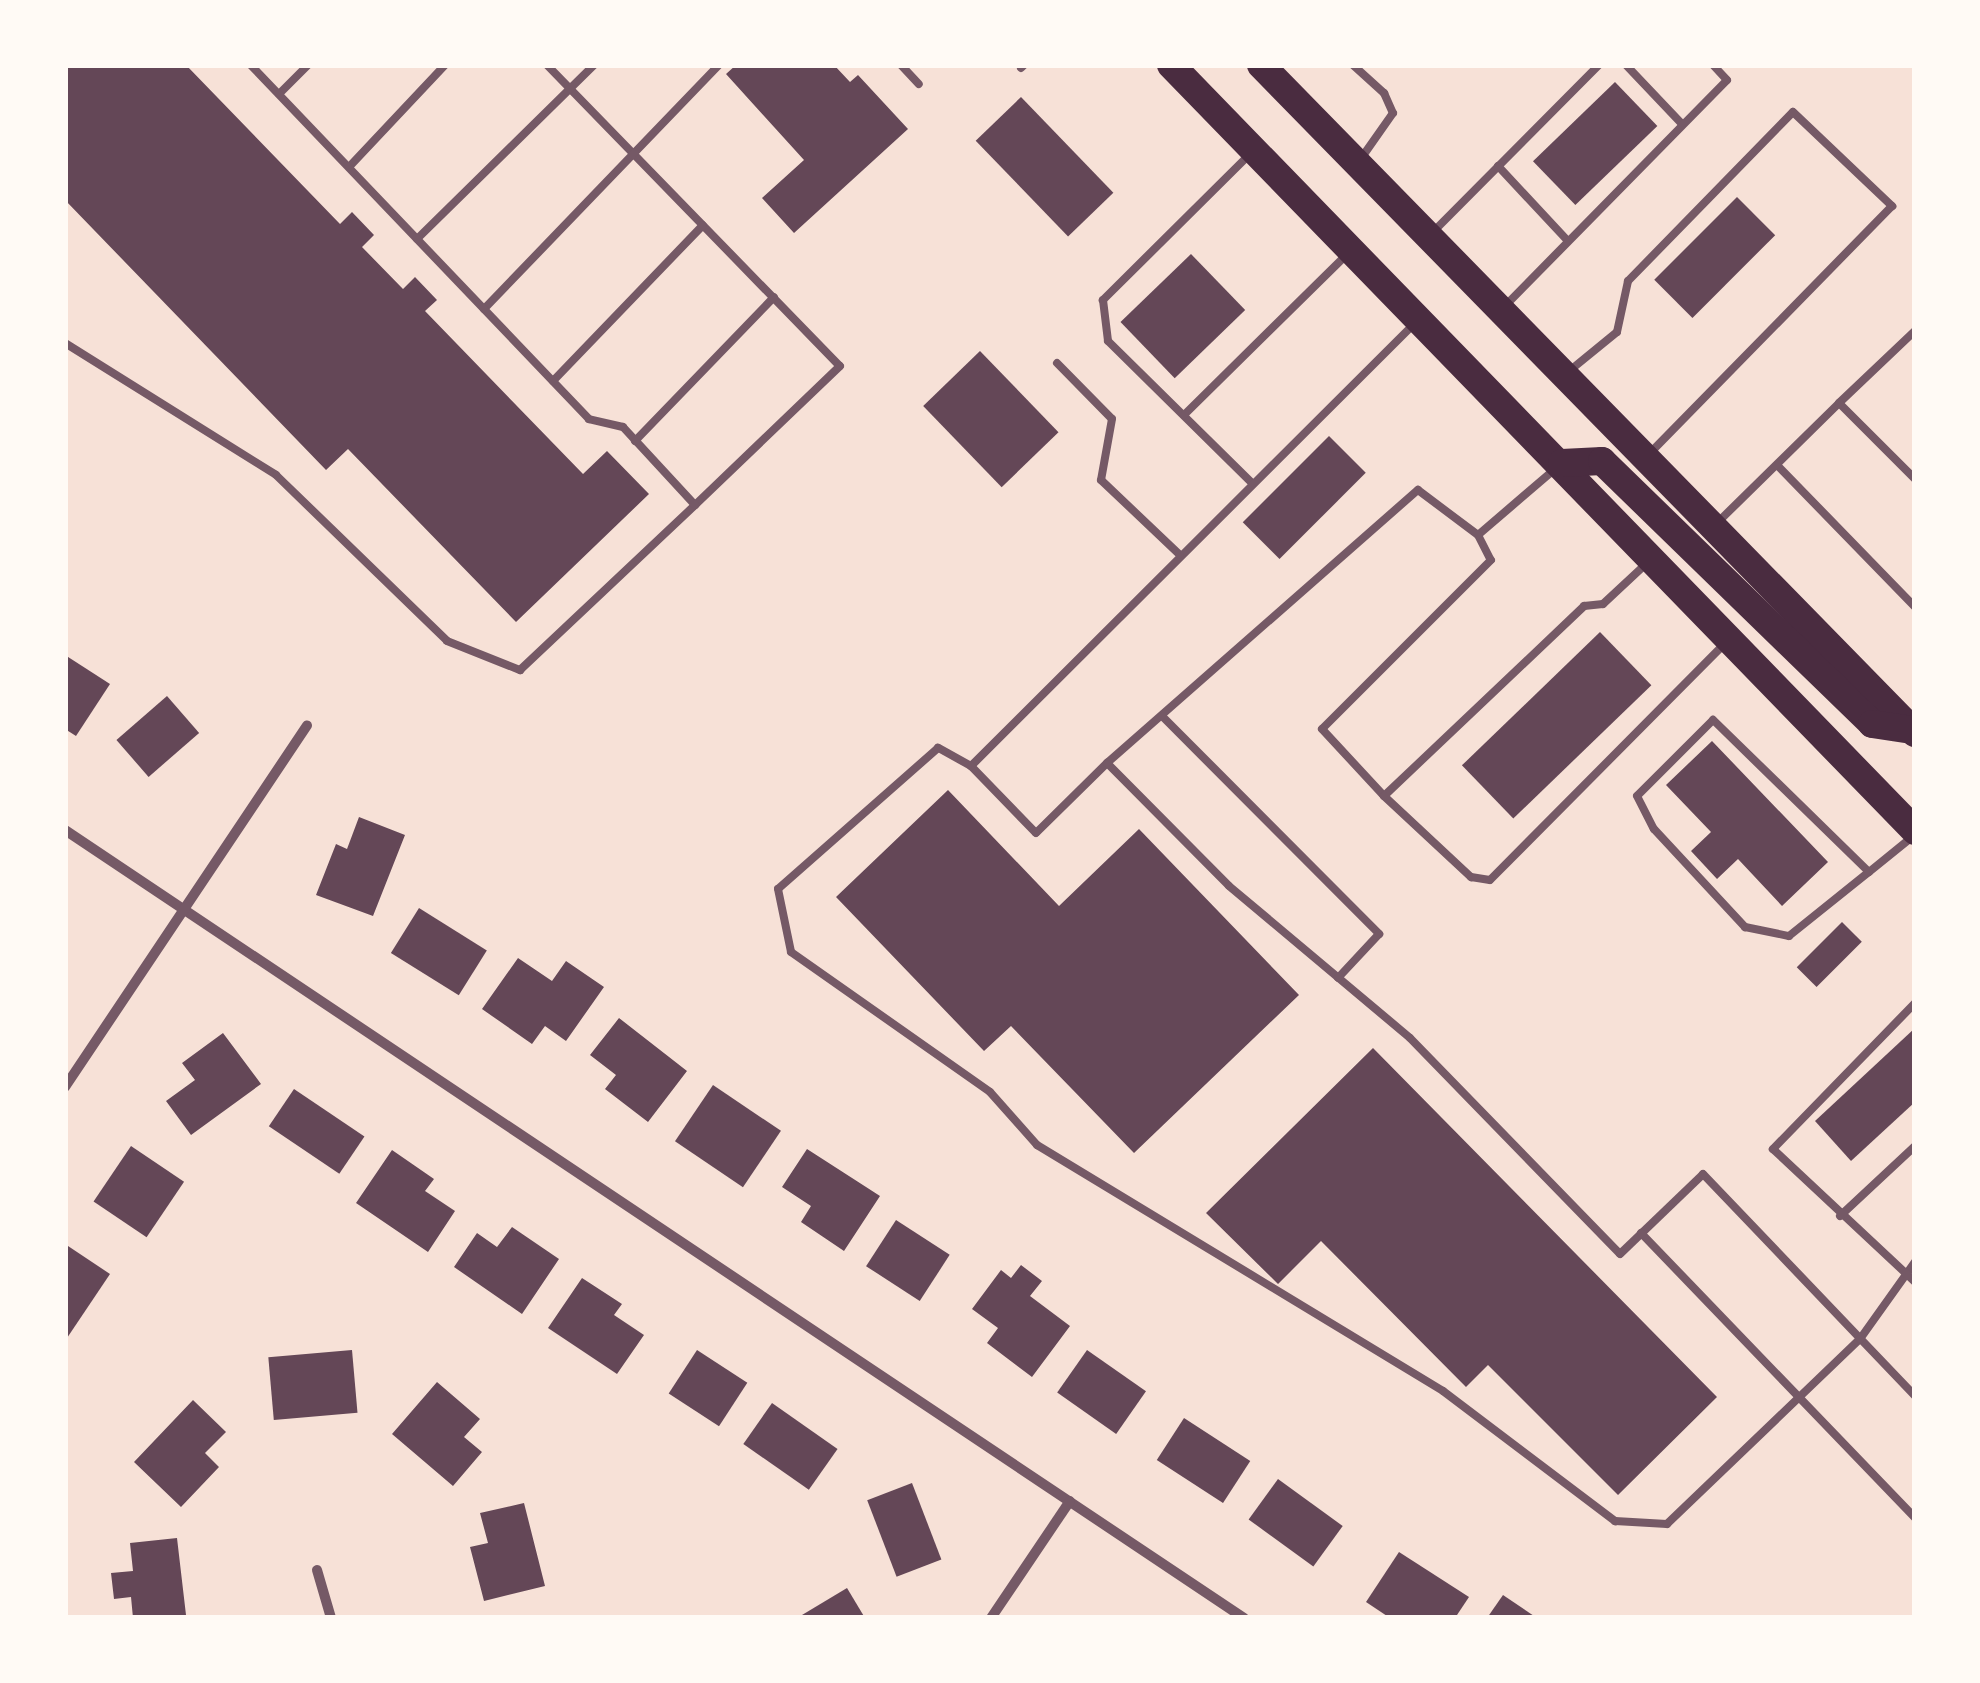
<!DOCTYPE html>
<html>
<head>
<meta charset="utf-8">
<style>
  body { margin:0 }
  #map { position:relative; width:1980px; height:1683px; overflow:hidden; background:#f7e1d7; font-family:Mulish,sans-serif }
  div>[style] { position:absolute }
  .building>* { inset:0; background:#644757; transform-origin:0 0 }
  .service>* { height:8px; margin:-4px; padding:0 4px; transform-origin:4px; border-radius:4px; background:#755966 }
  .minor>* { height:10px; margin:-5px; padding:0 5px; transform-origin:5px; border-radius:5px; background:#755966 }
  .trunk>* { height:28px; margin:-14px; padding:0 14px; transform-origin:14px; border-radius:14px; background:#4a2c40 }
  span { translate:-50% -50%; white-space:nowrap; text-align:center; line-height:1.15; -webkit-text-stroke:10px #fffaf5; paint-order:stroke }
  .frame { position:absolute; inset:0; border:68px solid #fffaf5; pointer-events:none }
</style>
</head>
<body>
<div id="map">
  <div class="building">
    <div style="clip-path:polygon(65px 65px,186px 65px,340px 224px,352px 212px,374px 235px,362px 247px,403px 289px,415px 277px,437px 300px,425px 311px,583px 474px,607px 451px,649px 494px,516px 622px,348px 449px,326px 470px,65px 200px)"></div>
    <div style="clip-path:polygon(736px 65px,834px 65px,850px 82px,858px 75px,908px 129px,794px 233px,762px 198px,804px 160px,726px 74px)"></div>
    <div style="left:1615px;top:82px;width:61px;height:114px;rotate:46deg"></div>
    <div style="left:1021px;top:97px;width:133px;height:63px;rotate:46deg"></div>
    <div style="left:1737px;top:197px;width:54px;height:117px;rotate:45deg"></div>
    <div style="left:1191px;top:254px;width:78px;height:98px;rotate:46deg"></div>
    <div style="left:980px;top:351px;width:113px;height:79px;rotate:46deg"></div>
    <div style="left:1329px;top:436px;width:52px;height:122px;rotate:45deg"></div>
    <div style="left:1600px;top:632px;width:74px;height:192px;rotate:46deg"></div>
    <div style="clip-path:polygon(65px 655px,110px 684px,76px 736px,65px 729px)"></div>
    <div style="left:167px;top:696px;width:49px;height:67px;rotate:49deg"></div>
    <div style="clip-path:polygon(1712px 741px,1828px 862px,1782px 906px,1738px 859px,1717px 879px,1691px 851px,1711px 832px,1666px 785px)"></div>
    <div style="clip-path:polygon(948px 790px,1059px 906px,1139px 829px,1299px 995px,1134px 1153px,1011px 1026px,984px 1051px,836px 897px)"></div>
    <div style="clip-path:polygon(359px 817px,405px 835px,373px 916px,316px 895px,336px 844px,347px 849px)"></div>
    <div style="left:419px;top:908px;width:80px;height:53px;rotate:32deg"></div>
    <div style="left:1842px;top:922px;width:28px;height:64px;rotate:45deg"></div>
    <div style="clip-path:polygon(518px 958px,552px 981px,566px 961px,604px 987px,566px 1041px,545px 1026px,532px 1044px,482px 1009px)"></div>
    <div style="clip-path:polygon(619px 1018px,687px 1071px,648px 1122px,605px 1089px,616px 1075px,590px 1055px)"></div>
    <div style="clip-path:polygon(1915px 1028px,1915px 1102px,1851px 1161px,1815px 1121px)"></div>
    <div style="clip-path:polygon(223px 1033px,261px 1084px,191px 1135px,166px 1101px,195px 1080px,182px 1063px)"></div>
    <div style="clip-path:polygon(1373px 1048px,1717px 1397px,1618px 1495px,1488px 1365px,1466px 1387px,1321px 1241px,1278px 1284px,1206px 1213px)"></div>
    <div style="left:713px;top:1085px;width:82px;height:68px;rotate:34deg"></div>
    <div style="left:294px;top:1089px;width:85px;height:45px;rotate:34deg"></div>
    <div style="left:131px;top:1146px;width:64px;height:67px;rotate:34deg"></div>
    <div style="clip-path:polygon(807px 1149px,880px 1196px,844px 1251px,801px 1222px,811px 1206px,782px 1187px)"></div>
    <div style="clip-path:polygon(392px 1150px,434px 1179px,425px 1191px,455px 1211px,428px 1252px,356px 1203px)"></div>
    <div style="left:896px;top:1220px;width:64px;height:55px;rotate:33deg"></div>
    <div style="clip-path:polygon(512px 1227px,559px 1259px,522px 1314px,454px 1267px,477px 1233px,497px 1247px)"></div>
    <div style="clip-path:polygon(65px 1244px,110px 1274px,65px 1341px)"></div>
    <div style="clip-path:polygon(1021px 1265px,1042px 1281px,1030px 1296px,1070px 1326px,1032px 1377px,987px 1343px,998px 1328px,972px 1309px,1001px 1270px,1011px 1278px)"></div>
    <div style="clip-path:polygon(582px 1278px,622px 1304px,614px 1315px,644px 1335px,617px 1374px,548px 1328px)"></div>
    <div style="left:352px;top:1350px;width:63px;height:84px;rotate:85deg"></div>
    <div style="left:697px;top:1350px;width:60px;height:52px;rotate:33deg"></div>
    <div style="left:1087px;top:1350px;width:72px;height:52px;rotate:35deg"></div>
    <div style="clip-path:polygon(437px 1382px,480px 1419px,464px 1437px,482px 1452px,453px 1486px,392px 1434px)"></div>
    <div style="clip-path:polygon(193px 1400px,226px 1432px,205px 1453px,219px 1467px,181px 1507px,134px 1462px)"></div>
    <div style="left:772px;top:1403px;width:80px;height:50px;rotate:35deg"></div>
    <div style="left:1184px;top:1418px;width:79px;height:50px;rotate:33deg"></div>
    <div style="left:1278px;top:1479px;width:80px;height:50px;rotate:36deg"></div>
    <div style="left:912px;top:1483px;width:82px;height:48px;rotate:69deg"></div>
    <div style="clip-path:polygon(524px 1503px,545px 1586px,484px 1601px,470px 1547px,488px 1543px,480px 1513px)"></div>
    <div style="clip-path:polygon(177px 1538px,186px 1615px,133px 1618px,131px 1597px,114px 1599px,111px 1573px,133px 1571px,130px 1543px)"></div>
    <div style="clip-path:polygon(1399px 1552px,1469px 1597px,1455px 1618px,1390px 1618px,1366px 1602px)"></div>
    <div style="clip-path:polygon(847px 1588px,865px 1618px,797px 1618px)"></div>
    <div style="clip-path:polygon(1503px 1595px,1537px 1618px,1487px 1618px)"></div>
  </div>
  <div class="service">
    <div style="left:547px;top:65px;width:420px;rotate:45.8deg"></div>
    <div style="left:840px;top:366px;width:201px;rotate:136.2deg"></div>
    <div style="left:901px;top:65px;width:26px;rotate:47deg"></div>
    <div style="left:1353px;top:65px;width:42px;rotate:42.1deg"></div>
    <div style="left:1384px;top:93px;width:22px;rotate:66deg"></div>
    <div style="left:1393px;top:113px;width:57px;rotate:125.1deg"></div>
    <div style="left:1626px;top:65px;width:81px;rotate:46.5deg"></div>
    <div style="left:1021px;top:68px;width:4px;rotate:-45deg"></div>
    <div style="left:279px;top:94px;width:41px;rotate:-45deg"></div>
    <div style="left:1251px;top:153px;width:209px;rotate:135.2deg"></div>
    <div style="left:1103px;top:300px;width:41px;rotate:83deg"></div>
    <div style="left:1108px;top:341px;width:202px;rotate:44.6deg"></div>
    <div style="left:1498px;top:166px;width:101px;rotate:47deg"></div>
    <div style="left:349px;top:167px;width:140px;rotate:-46.7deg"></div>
    <div style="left:1433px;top:232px;width:235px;rotate:-45.2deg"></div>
    <div style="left:417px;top:239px;width:248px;rotate:-44.5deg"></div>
    <div style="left:1504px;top:307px;width:318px;rotate:-45.5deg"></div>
    <div style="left:1727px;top:80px;width:21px;rotate:-133deg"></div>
    <div style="left:484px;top:309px;width:339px;rotate:-46.1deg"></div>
    <div style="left:1414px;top:324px;width:626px;rotate:135.06deg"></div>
    <div style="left:971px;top:766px;width:93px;rotate:45.9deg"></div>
    <div style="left:1036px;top:833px;width:100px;rotate:-44.6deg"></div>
    <div style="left:1107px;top:763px;width:173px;rotate:45.2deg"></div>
    <div style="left:1229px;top:886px;width:236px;rotate:40deg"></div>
    <div style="left:1410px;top:1038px;width:301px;rotate:45.8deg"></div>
    <div style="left:1620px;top:1254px;width:115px;rotate:-43.9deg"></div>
    <div style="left:1703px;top:1174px;width:307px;rotate:46.3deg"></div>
    <div style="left:65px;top:343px;width:249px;rotate:32deg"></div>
    <div style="left:276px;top:475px;width:238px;rotate:44.1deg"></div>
    <div style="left:447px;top:641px;width:79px;rotate:21.7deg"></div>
    <div style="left:520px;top:670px;width:241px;rotate:-43.3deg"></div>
    <div style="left:695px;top:505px;width:106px;rotate:-132.7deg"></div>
    <div style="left:623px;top:427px;width:35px;rotate:-167deg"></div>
    <div style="left:589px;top:419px;width:489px;rotate:-133.7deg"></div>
    <div style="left:1057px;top:363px;width:78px;rotate:45.5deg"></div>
    <div style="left:1112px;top:419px;width:62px;rotate:100.2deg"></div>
    <div style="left:1101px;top:480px;width:108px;rotate:43.5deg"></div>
    <div style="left:1568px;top:372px;width:63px;rotate:-39.2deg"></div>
    <div style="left:1617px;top:332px;width:52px;rotate:-77.8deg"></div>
    <div style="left:1628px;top:281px;width:236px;rotate:-45.7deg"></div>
    <div style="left:1793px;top:112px;width:137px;rotate:43.5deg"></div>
    <div style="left:1892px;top:206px;width:347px;rotate:134.4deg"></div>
    <div style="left:553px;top:381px;width:216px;rotate:-46.1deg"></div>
    <div style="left:1839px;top:403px;width:105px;rotate:-43.5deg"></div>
    <div style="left:1184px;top:415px;width:231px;rotate:-44.6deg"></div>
    <div style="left:635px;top:441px;width:200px;rotate:-46deg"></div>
    <div style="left:1777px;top:465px;width:198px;rotate:45.8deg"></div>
    <div style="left:1555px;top:469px;width:101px;rotate:139.4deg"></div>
    <div style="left:1478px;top:535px;width:28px;rotate:63deg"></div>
    <div style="left:1491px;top:560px;width:239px;rotate:135deg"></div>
    <div style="left:1322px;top:729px;width:91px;rotate:47.2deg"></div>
    <div style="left:1384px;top:796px;width:276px;rotate:-43.5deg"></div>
    <div style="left:1584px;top:606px;width:19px;rotate:-6deg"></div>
    <div style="left:1603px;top:604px;width:60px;rotate:-43deg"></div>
    <div style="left:1716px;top:524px;width:173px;rotate:-44.5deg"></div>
    <div style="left:1839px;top:403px;width:107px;rotate:45deg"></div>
    <div style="left:1164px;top:718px;width:305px;rotate:45.1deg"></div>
    <div style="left:1379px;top:934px;width:60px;rotate:133deg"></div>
    <div style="left:1107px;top:763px;width:414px;rotate:-41.3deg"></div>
    <div style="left:1418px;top:490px;width:75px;rotate:36.9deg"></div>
    <div style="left:971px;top:766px;width:38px;rotate:-151deg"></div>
    <div style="left:938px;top:748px;width:213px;rotate:138.6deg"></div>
    <div style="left:778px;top:889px;width:64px;rotate:78.3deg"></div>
    <div style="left:791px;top:952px;width:243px;rotate:35.1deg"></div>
    <div style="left:990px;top:1092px;width:71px;rotate:48.4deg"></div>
    <div style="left:1037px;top:1145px;width:475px;rotate:31.2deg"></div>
    <div style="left:1443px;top:1391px;width:216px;rotate:37.1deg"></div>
    <div style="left:1615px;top:1521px;width:52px;rotate:3.3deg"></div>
    <div style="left:1667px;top:1524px;width:267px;rotate:-43.8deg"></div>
    <div style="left:1860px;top:1339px;width:95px;rotate:-54.5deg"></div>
    <div style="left:1384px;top:796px;width:119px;rotate:43deg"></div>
    <div style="left:1471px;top:877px;width:19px;rotate:9deg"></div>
    <div style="left:1490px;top:880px;width:332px;rotate:-45.2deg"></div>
    <div style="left:1869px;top:872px;width:218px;rotate:-135.7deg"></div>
    <div style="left:1713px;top:720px;width:107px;rotate:135deg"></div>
    <div style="left:1637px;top:796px;width:37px;rotate:63deg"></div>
    <div style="left:1654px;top:829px;width:134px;rotate:47.1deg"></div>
    <div style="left:1745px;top:927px;width:45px;rotate:11.6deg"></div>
    <div style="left:1789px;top:936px;width:102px;rotate:-38.7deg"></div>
    <div style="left:1869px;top:872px;width:55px;rotate:-39.1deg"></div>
    <div style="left:1915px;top:1003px;width:204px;rotate:134.2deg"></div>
    <div style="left:1773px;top:1149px;width:195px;rotate:43.1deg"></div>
    <div style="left:1840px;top:1216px;width:103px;rotate:-43deg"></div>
    <div style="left:1641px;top:1233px;width:395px;rotate:46.1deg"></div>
  </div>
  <div class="minor">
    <div style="left:65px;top:830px;width:1418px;rotate:33.76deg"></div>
    <div style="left:65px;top:1087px;width:435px;rotate:-56.2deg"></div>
    <div style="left:317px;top:1570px;width:50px;rotate:73.7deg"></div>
    <div style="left:991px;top:1618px;width:141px;rotate:-56deg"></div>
  </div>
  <div class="trunk">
    <div style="left:1171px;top:65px;width:1068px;rotate:45.83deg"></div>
    <div style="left:1261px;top:65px;width:935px;rotate:45.61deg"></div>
    <div style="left:1562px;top:463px;width:40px;rotate:-2.9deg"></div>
    <div style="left:1602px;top:461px;width:377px;rotate:44.2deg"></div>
    <div style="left:1872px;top:724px;width:40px;rotate:8.5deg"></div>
  </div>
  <div class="frame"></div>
</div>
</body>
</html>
